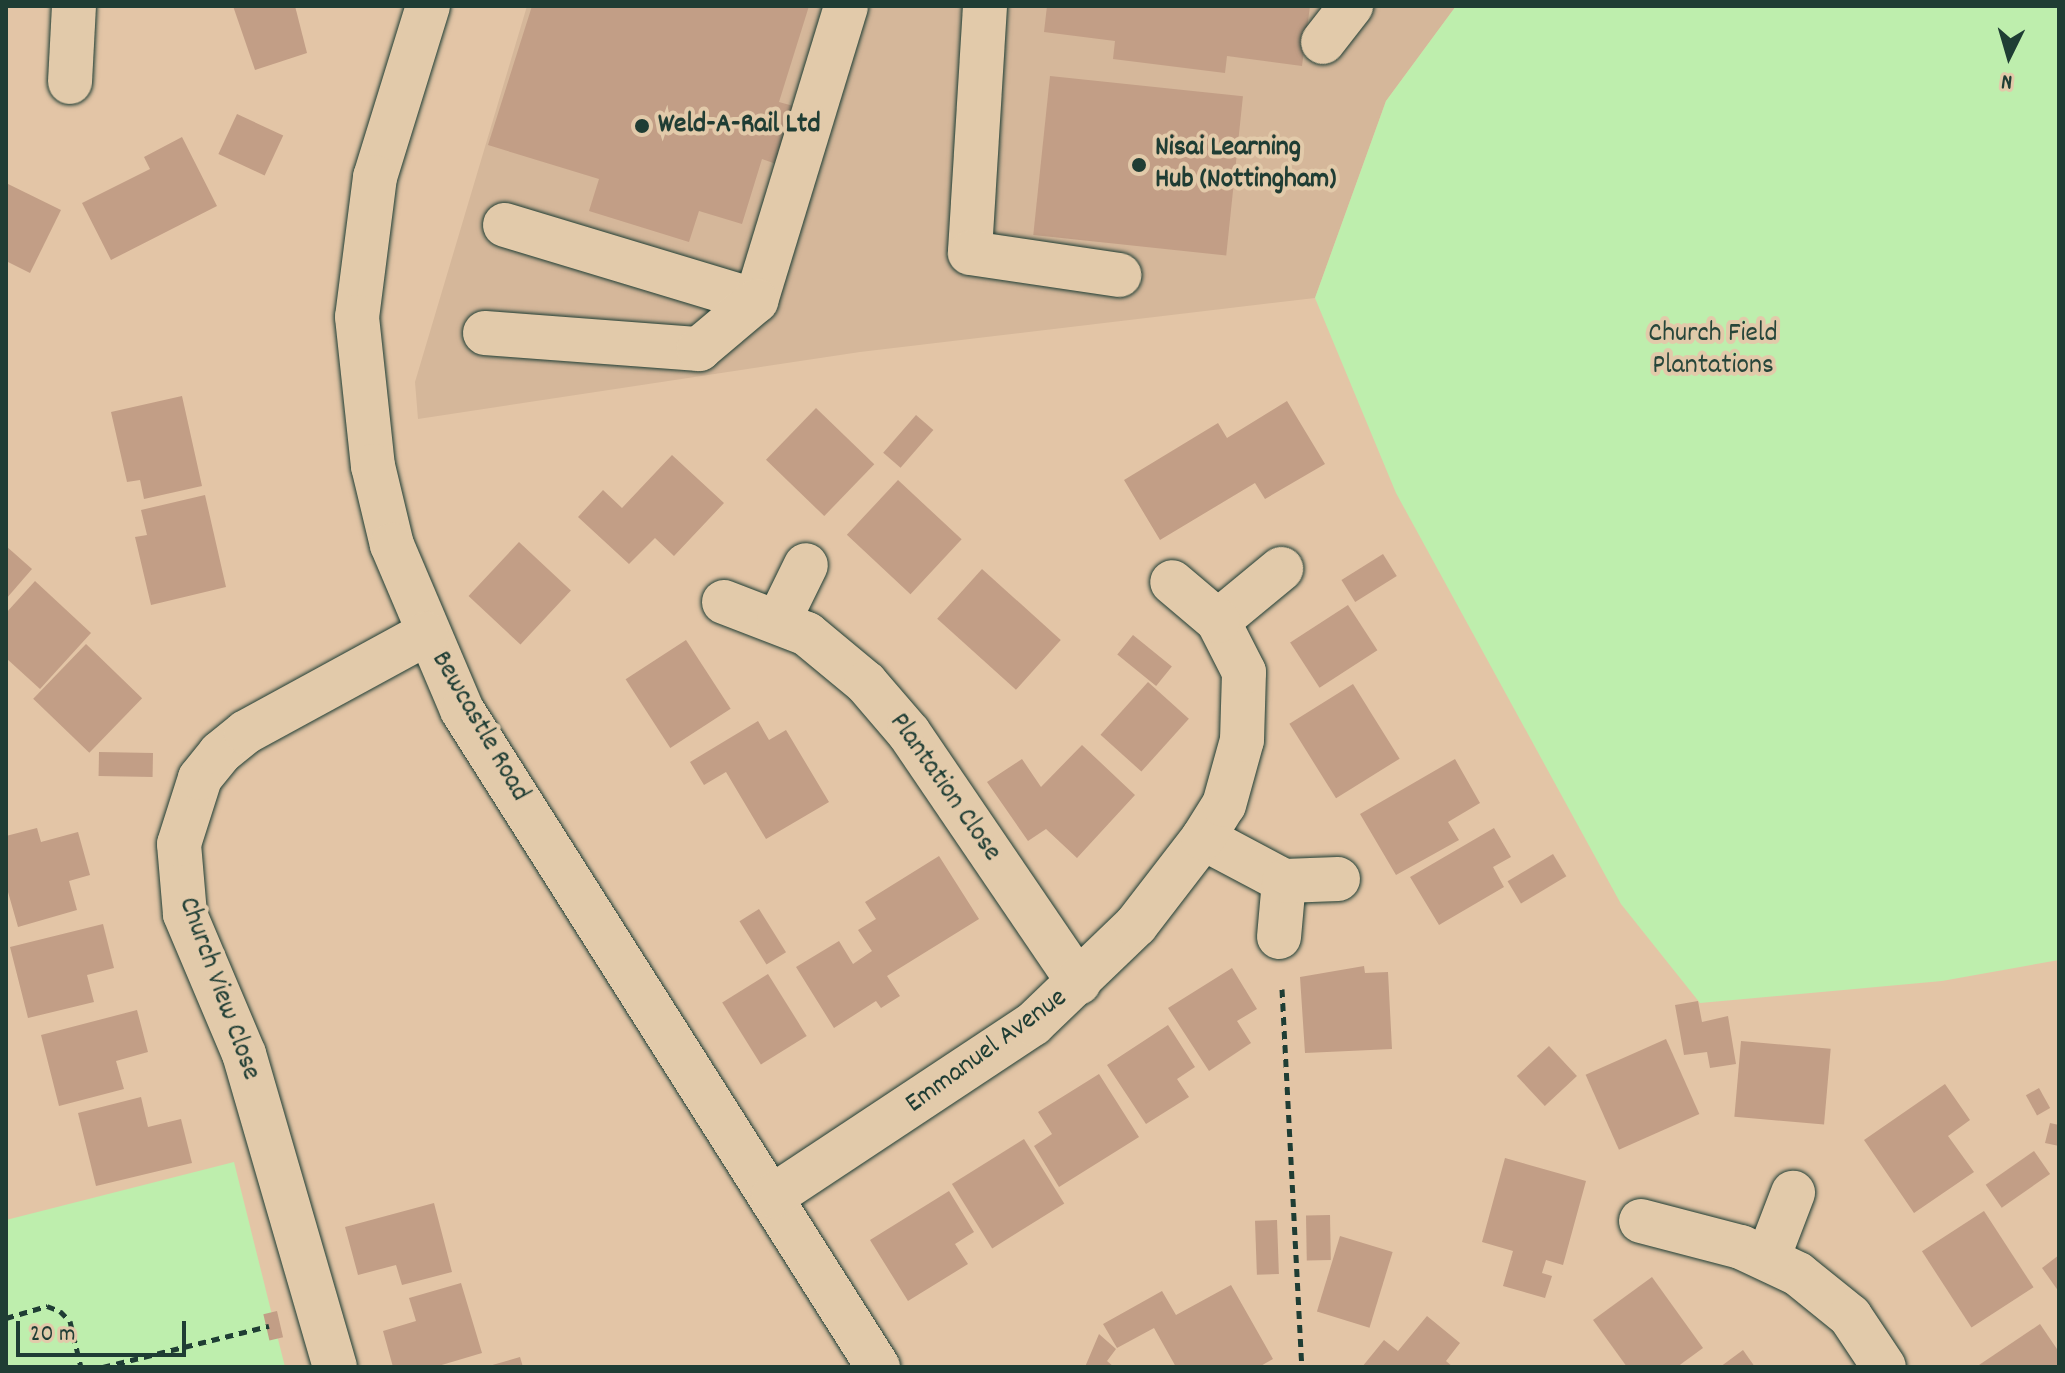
<!DOCTYPE html>
<html>
<head>
<meta charset="utf-8">
<style>
  body { margin:0 }
  #map { position:relative; width:2065px; height:1373px; overflow:hidden; background:#e3c5a6; font-family:Dekko,sans-serif }
  div>[style] { position:absolute }
  .built>* { inset:0; background:#d5b79a }
  .green>* { inset:0; background:#beeead }
  .building>* { inset:0; background:#c29e86; transform-origin:0 0 }
  .path>* { height:5px; margin-top:-2.5px; transform-origin:0; background:repeating-linear-gradient(90deg,#1f3d34 0 8px,transparent 0 14px) }
  .roads { filter:drop-shadow(0 0 2px #1f3d34) drop-shadow(0 0 2px #1f3d34) }
  .minor>* { height:44px; margin:-22px; padding:0 22px; transform-origin:22px; border-radius:22px; background:#e2caaa }
  .dots>* { width:22px; height:22px; translate:-50% -50%; box-sizing:border-box; border:4px solid #e2caaa; border-radius:50% }
  span { translate:-50% -50%; white-space:nowrap; text-align:center; line-height:1.15; -webkit-text-stroke:8px #e2caaa; paint-order:stroke }
  .poi-label { font-size:28px; color:#1f3d34; font-weight:700 }
  .left { translate:0 -50%; text-align:left }
  .park-label { font-size:28px; color:#27463a }
  .street-label { font-size:28px; color:#1f3d34 }
  .frame { position:absolute; inset:0; border:8px solid #1f3d34; pointer-events:none }
  .north { position:absolute; left:1969px; top:16px; width:80px; height:80px; -webkit-text-stroke:6px #e2caaa; paint-order:stroke; rotate:185deg; font-size:22px; font-weight:700; line-height:32px; text-align:center; color:#1f3d34 }
  .north::after { content:''; display:block; margin:auto; width:28px; height:36px; background:#1f3d34; clip-path:polygon(50% 0,100% 100%,50% 72%,0 100%) }
  .scale { position:absolute; left:16px; top:1321px; width:170px; height:36px; box-sizing:border-box; border:4px solid #1f3d34; border-top:0; padding-left:10px; font-size:24px; line-height:28px; white-space:nowrap; color:#1f3d34; -webkit-text-stroke:6px #e2caaa; paint-order:stroke }
</style>
</head>
<body>
<div id="map">
  <div class="built">
    <div style="clip-path:polygon(527px 6px,1456px 6px,1386px 101px,1315px 298px,860px 352px,418px 419px,415px 382px)"></div>
  </div>
  <div class="green">
    <div style="clip-path:polygon(1456px 6px,2059px 6px,2059px 960px,1942px 981px,1700px 1003px,1621px 904px,1396px 493px,1315px 298px,1386px 101px)"></div>
    <div style="clip-path:polygon(234px 1162px,285px 1367px,6px 1367px,6px 1220px)"></div>
  </div>
  <div class="building">
    <div style="clip-path:polygon(233px 6px,295px 6px,307px 53px,255px 70px)"></div>
    <div style="clip-path:polygon(532px 6px,809px 6px,779px 102px,797px 107px,779px 165px,762px 159px,742px 224px,699px 211px,689px 242px,589px 211px,599px 179px,488px 145px)"></div>
    <div style="clip-path:polygon(1047px 6px,1310px 6px,1302px 66px,1227px 56px,1225px 73px,1113px 59px,1115px 41px,1044px 32px)"></div>
    <div style="left:1050px;top:76px;width:194px;height:160px;rotate:6deg"></div>
    <div style="left:237px;top:114px;width:51px;height:44px;rotate:25deg"></div>
    <div style="clip-path:polygon(182px 137px,217px 206px,111px 260px,82px 203px,150px 169px,144px 157px)"></div>
    <div style="clip-path:polygon(6px 183px,61px 210px,30px 273px,6px 261px)"></div>
    <div style="clip-path:polygon(182px 396px,202px 486px,144px 499px,140px 480px,127px 482px,111px 412px)"></div>
    <div style="clip-path:polygon(1287px 401px,1325px 464px,1265px 499px,1255px 483px,1160px 540px,1124px 480px,1218px 423px,1227px 438px)"></div>
    <div style="left:816px;top:408px;width:81px;height:72px;rotate:44deg"></div>
    <div style="left:916px;top:415px;width:23px;height:50px;rotate:41deg"></div>
    <div style="clip-path:polygon(672px 455px,724px 503px,674px 556px,655px 538px,629px 564px,578px 517px,603px 490px,622px 508px)"></div>
    <div style="left:898px;top:480px;width:87px;height:75px;rotate:43deg"></div>
    <div style="clip-path:polygon(205px 495px,226px 587px,151px 605px,135px 537px,147px 535px,141px 510px)"></div>
    <div style="left:519px;top:542px;width:71px;height:74px;rotate:43deg"></div>
    <div style="clip-path:polygon(6px 546px,32px 569px,6px 599px)"></div>
    <div style="left:1383px;top:554px;width:26px;height:49px;rotate:58deg"></div>
    <div style="left:982px;top:569px;width:106px;height:67px;rotate:42deg"></div>
    <div style="clip-path:polygon(35px 581px,91px 633px,40px 689px,6px 658px,6px 613px)"></div>
    <div style="left:1348px;top:605px;width:54px;height:69px;rotate:57deg"></div>
    <div style="left:1133px;top:635px;width:50px;height:25px;rotate:39deg"></div>
    <div style="left:686px;top:640px;width:82px;height:72px;rotate:57deg"></div>
    <div style="left:86px;top:644px;width:78px;height:76px;rotate:44deg"></div>
    <div style="left:1148px;top:682px;width:55px;height:71px;rotate:42deg"></div>
    <div style="left:1353px;top:684px;width:88px;height:75px;rotate:58deg"></div>
    <div style="clip-path:polygon(758px 721px,769px 740px,786px 730px,829px 802px,766px 839px,726px 772px,704px 785px,690px 762px)"></div>
    <div style="clip-path:polygon(1082px 745px,1135px 795px,1077px 858px,1046px 829px,1028px 841px,987px 782px,1022px 759px,1041px 787px)"></div>
    <div style="left:99px;top:752px;width:54px;height:24px;rotate:1deg"></div>
    <div style="clip-path:polygon(1455px 759px,1480px 803px,1448px 822px,1459px 840px,1396px 875px,1360px 814px)"></div>
    <div style="clip-path:polygon(37px 828px,41px 842px,78px 832px,90px 875px,69px 881px,77px 910px,18px 927px,6px 885px,6px 836px)"></div>
    <div style="clip-path:polygon(1494px 828px,1511px 857px,1493px 867px,1504px 887px,1439px 925px,1410px 877px)"></div>
    <div style="left:1553px;top:854px;width:26px;height:53px;rotate:59deg"></div>
    <div style="clip-path:polygon(939px 856px,979px 919px,887px 976px,900px 996px,881px 1008px,876px 1001px,834px 1028px,796px 967px,839px 941px,853px 964px,872px 951px,858px 930px,876px 919px,865px 902px)"></div>
    <div style="left:759px;top:909px;width:51px;height:23px;rotate:58deg"></div>
    <div style="clip-path:polygon(103px 924px,114px 968px,87px 975px,94px 1002px,28px 1018px,10px 947px)"></div>
    <div style="clip-path:polygon(1364px 966px,1365px 973px,1388px 972px,1392px 1049px,1305px 1053px,1300px 977px)"></div>
    <div style="clip-path:polygon(1232px 968px,1257px 1009px,1237px 1021px,1251px 1043px,1209px 1071px,1168px 1008px)"></div>
    <div style="left:768px;top:974px;width:73px;height:54px;rotate:58deg"></div>
    <div style="clip-path:polygon(1698px 1001px,1702px 1022px,1728px 1016px,1736px 1064px,1710px 1068px,1707px 1052px,1684px 1055px,1675px 1005px)"></div>
    <div style="clip-path:polygon(137px 1010px,148px 1052px,116px 1061px,124px 1089px,59px 1106px,41px 1035px)"></div>
    <div style="clip-path:polygon(1168px 1025px,1195px 1067px,1177px 1079px,1189px 1097px,1146px 1124px,1107px 1065px)"></div>
    <div style="left:1666px;top:1039px;width:82px;height:88px;rotate:66deg"></div>
    <div style="left:1741px;top:1041px;width:90px;height:76px;rotate:5deg"></div>
    <div style="left:1549px;top:1046px;width:41px;height:44px;rotate:47deg"></div>
    <div style="clip-path:polygon(1099px 1074px,1139px 1137px,1059px 1187px,1034px 1146px,1052px 1134px,1038px 1112px)"></div>
    <div style="clip-path:polygon(1945px 1084px,1970px 1120px,1948px 1136px,1974px 1172px,1914px 1213px,1864px 1140px)"></div>
    <div style="left:2039px;top:1088px;width:23px;height:15px;rotate:61deg"></div>
    <div style="clip-path:polygon(141px 1097px,148px 1127px,181px 1119px,192px 1163px,96px 1186px,78px 1113px)"></div>
    <div style="clip-path:polygon(2050px 1123px,2059px 1125px,2059px 1146px,2045px 1143px)"></div>
    <div style="left:1024px;top:1139px;width:76px;height:85px;rotate:58deg"></div>
    <div style="left:2034px;top:1151px;width:28px;height:59px;rotate:55deg"></div>
    <div style="clip-path:polygon(1505px 1158px,1586px 1181px,1563px 1265px,1546px 1260px,1542px 1273px,1552px 1276px,1545px 1298px,1503px 1286px,1513px 1251px,1482px 1242px)"></div>
    <div style="clip-path:polygon(949px 1191px,974px 1232px,955px 1244px,968px 1264px,908px 1301px,870px 1240px)"></div>
    <div style="clip-path:polygon(434px 1203px,452px 1272px,402px 1285px,396px 1265px,358px 1275px,345px 1227px)"></div>
    <div style="left:1984px;top:1211px;width:91px;height:74px;rotate:57deg"></div>
    <div style="left:1330px;top:1215px;width:45px;height:24px;rotate:89deg"></div>
    <div style="left:1277px;top:1220px;width:54px;height:22px;rotate:88deg"></div>
    <div style="left:1340px;top:1236px;width:55px;height:79px;rotate:17deg"></div>
    <div style="clip-path:polygon(2059px 1255px,2059px 1292px,2042px 1268px)"></div>
    <div style="clip-path:polygon(1652px 1277px,1703px 1348px,1677px 1367px,1627px 1367px,1593px 1320px)"></div>
    <div style="clip-path:polygon(461px 1283px,482px 1353px,435px 1367px,393px 1367px,383px 1331px,416px 1321px,409px 1298px)"></div>
    <div style="clip-path:polygon(1231px 1285px,1273px 1359px,1259px 1367px,1176px 1367px,1154px 1328px,1117px 1348px,1103px 1324px,1162px 1291px,1176px 1315px)"></div>
    <div style="left:277px;top:1311px;width:27px;height:14px;rotate:77deg"></div>
    <div style="clip-path:polygon(1427px 1316px,1460px 1343px,1446px 1361px,1453px 1367px,1362px 1367px,1384px 1340px,1398px 1351px)"></div>
    <div style="clip-path:polygon(2040px 1324px,2059px 1352px,2059px 1367px,1976px 1367px)"></div>
    <div style="clip-path:polygon(1099px 1334px,1116px 1349px,1107px 1361px,1114px 1367px,1085px 1367px)"></div>
    <div style="clip-path:polygon(1743px 1350px,1755px 1367px,1720px 1367px)"></div>
    <div style="clip-path:polygon(520px 1357px,523px 1367px,489px 1367px,489px 1366px)"></div>
  </div>
  <div class="path">
    <div style="left:1282px;top:989px;width:379px;rotate:87deg"></div>
    <div style="left:6px;top:1318px;width:43px;rotate:-16.3deg"></div>
    <div style="left:47px;top:1306px;width:14px;rotate:21deg"></div>
    <div style="left:60px;top:1311px;width:14px;rotate:45deg"></div>
    <div style="left:70px;top:1321px;width:47px;rotate:76.6deg"></div>
    <div style="left:103px;top:1367px;width:171px;rotate:-13.9deg"></div>
  </div>
  <div class="roads">
    <div class="minor">
      <div style="left:428px;top:6px;width:179px;rotate:107.2deg"></div>
      <div style="left:375px;top:177px;width:141px;rotate:97.3deg"></div>
      <div style="left:357px;top:317px;width:150px;rotate:83.9deg"></div>
      <div style="left:373px;top:466px;width:81px;rotate:76.5deg"></div>
      <div style="left:392px;top:545px;width:179px;rotate:67deg"></div>
      <div style="left:462px;top:710px;width:778px;rotate:57.66deg"></div>
      <div style="left:985px;top:6px;width:247px;rotate:93.5deg"></div>
      <div style="left:970px;top:253px;width:151px;rotate:8.4deg"></div>
      <div style="left:1323px;top:42px;width:46px;rotate:-52.1deg"></div>
      <div style="left:70px;top:82px;width:76px;rotate:-87deg"></div>
      <div style="left:505px;top:225px;width:262px;rotate:16.8deg"></div>
      <div style="left:756px;top:301px;width:308px;rotate:-73deg"></div>
      <div style="left:485px;top:333px;width:215px;rotate:4.3deg"></div>
      <div style="left:699px;top:349px;width:75px;rotate:-40.1deg"></div>
      <div style="left:724px;top:602px;width:89px;rotate:21.1deg"></div>
      <div style="left:807px;top:634px;width:77px;rotate:39.7deg"></div>
      <div style="left:866px;top:683px;width:66px;rotate:49.3deg"></div>
      <div style="left:909px;top:733px;width:302px;rotate:55.8deg"></div>
      <div style="left:779px;top:620px;width:61px;rotate:-63.9deg"></div>
      <div style="left:1218px;top:621px;width:82px;rotate:-39.5deg"></div>
      <div style="left:1203px;top:838px;width:92px;rotate:28deg"></div>
      <div style="left:1279px;top:937px;width:56px;rotate:-84.9deg"></div>
      <div style="left:1284px;top:881px;width:54px;rotate:-2.1deg"></div>
      <div style="left:773px;top:1196px;width:312px;rotate:-33.5deg"></div>
      <div style="left:1033px;top:1024px;width:143px;rotate:-43.9deg"></div>
      <div style="left:1136px;top:925px;width:110px;rotate:-52.4deg"></div>
      <div style="left:1203px;top:838px;width:39px;rotate:-58deg"></div>
      <div style="left:1224px;top:805px;width:67px;rotate:-74.5deg"></div>
      <div style="left:1242px;top:740px;width:68px;rotate:-88.3deg"></div>
      <div style="left:1244px;top:672px;width:57px;rotate:-117deg"></div>
      <div style="left:1218px;top:621px;width:60px;rotate:-139.7deg"></div>
      <div style="left:1641px;top:1221px;width:103px;rotate:14.6deg"></div>
      <div style="left:1741px;top:1247px;width:63px;rotate:25.3deg"></div>
      <div style="left:1798px;top:1274px;width:67px;rotate:38.9deg"></div>
      <div style="left:1850px;top:1316px;width:61px;rotate:56.3deg"></div>
      <div style="left:1768px;top:1258px;width:70px;rotate:-69deg"></div>
      <div style="left:335px;top:1367px;width:326px;rotate:-106.2deg"></div>
      <div style="left:244px;top:1054px;width:152px;rotate:-112.9deg"></div>
      <div style="left:185px;top:914px;width:70px;rotate:-94.9deg"></div>
      <div style="left:179px;top:844px;width:69px;rotate:-72.3deg"></div>
      <div style="left:200px;top:778px;width:32px;rotate:-51deg"></div>
      <div style="left:220px;top:753px;width:33px;rotate:-39deg"></div>
      <div style="left:246px;top:732px;width:205px;rotate:-28.6deg"></div>
    </div>
  </div>
  <div class="dots">
    <div style="left:642px;top:126px;background:#1f3d34"></div>
    <div style="left:1139px;top:165px;background:#1f3d34"></div>
  </div>
  <div class="poi-label">
    <span class="left" style="left:658px;top:126px">Weld-A-Rail Ltd</span>
    <span class="left" style="left:1155px;top:165px">Nisai Learning<br>Hub (Nottingham)</span>
  </div>
  <div class="park-label">
    <span style="left:1713px;top:351px">Church Field<br>Plantations</span>
  </div>
  <div class="street-label">
    <span style="left:479px;top:727px;rotate:60deg">Bewcastle Road</span>
    <span style="left:944px;top:788px;rotate:55deg">Plantation Close</span>
    <span style="left:218px;top:989px;rotate:70deg">Church View Close</span>
    <span style="left:987px;top:1052px;rotate:-36deg">Emmanuel Avenue</span>
  </div>
  <div class="frame"></div>
  <div class="north">N</div>
  <div class="scale">20 m</div>
</div>
</body>
</html>
